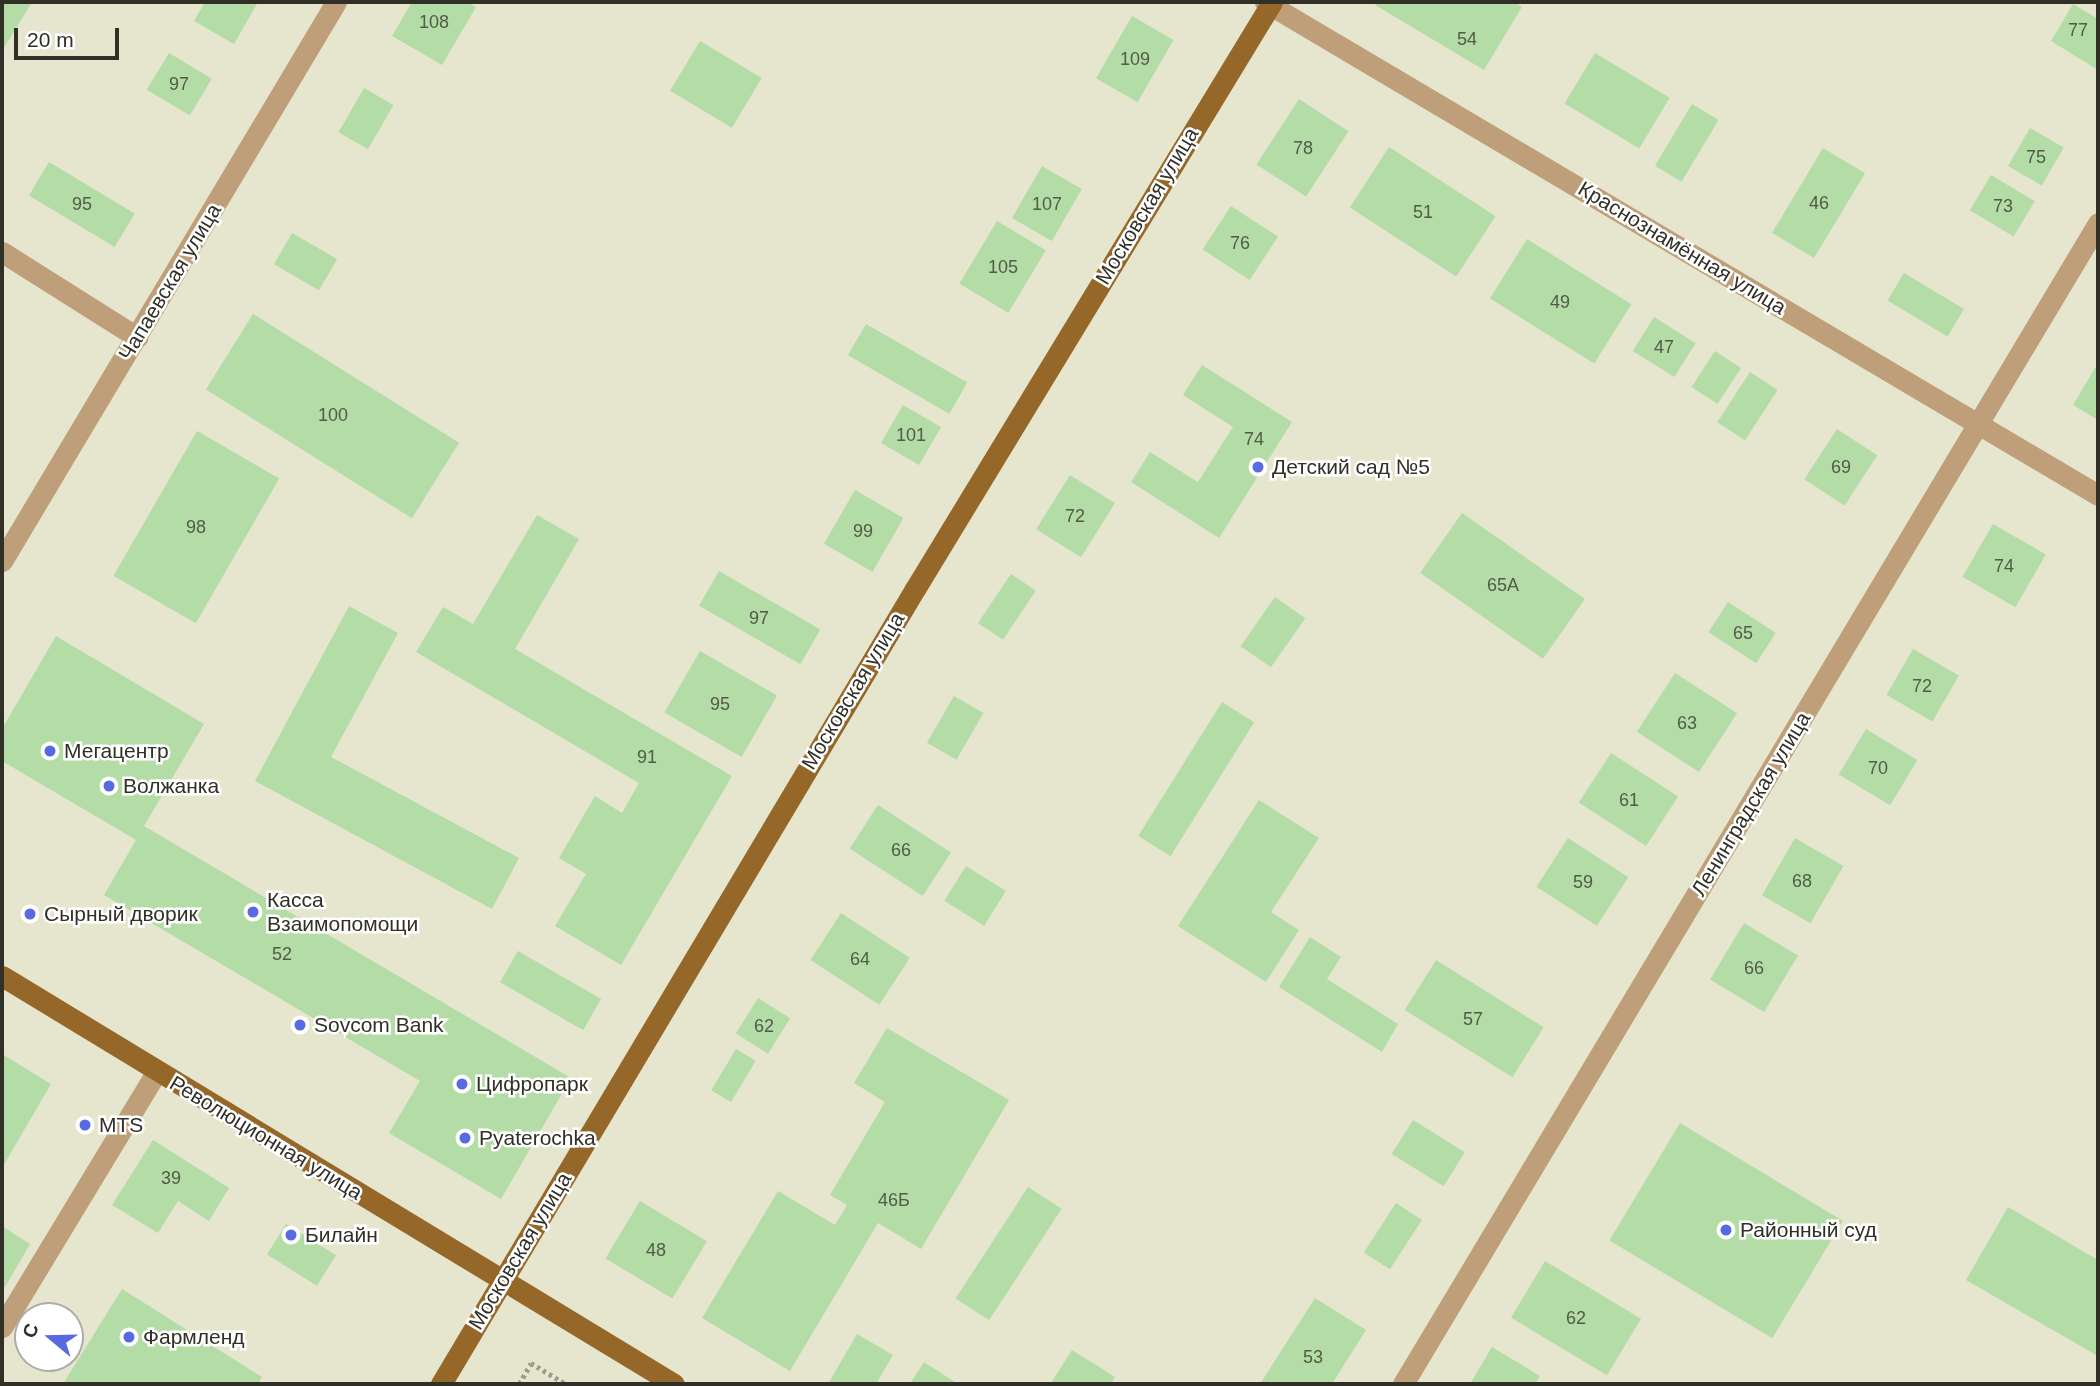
<!DOCTYPE html>
<html>
<head>
<meta charset="utf-8">
<style>
  body { margin:0 }
  #map { position:relative; width:2100px; height:1386px; overflow:hidden; background:#e6e5ce; font-family:Arial,sans-serif }
  div>[style] { position:absolute }
  .building>* { inset:0; background:#b4dca7; transform-origin:0 0 }
  .path>* { height:4.5px; margin-top:-2.25px; transform-origin:0; background:repeating-linear-gradient(90deg,#9e9d8c 0 3.5px,transparent 0 7px) }
  .minor>* { height:21px; margin:-10.5px; padding:0 10.5px; transform-origin:10.5px; border-radius:10.5px; background:#bf9f79 }
  .major>* { height:21px; margin:-10.5px; padding:0 10.5px; transform-origin:10.5px; border-radius:10.5px; background:#956729 }
  .dots>* { width:19px; height:19px; translate:-50% -50%; box-sizing:border-box; border:4px solid #fff; border-radius:50% }
  span { translate:-50% -50%; white-space:nowrap; text-align:center; line-height:1.15; -webkit-text-stroke:5px #fff; paint-order:stroke }
  .number-label { font-size:18px; color:#515b47 }
  .number-label span { -webkit-text-stroke-width:0 }
  .street-label { font-size:21px; color:#303027 }
  .poi-label { font-size:21px; color:#303027 }
  .left { translate:0 -50%; text-align:left }
  .frame { position:absolute; inset:0; border:4px solid #303027; pointer-events:none }
  .north { position:absolute; left:14px; top:1302px; width:70px; height:70px; box-sizing:border-box; background:#fff; border:2px solid #acaca9; border-radius:50%; rotate:289deg; font-size:19px; font-weight:700; line-height:28px; text-align:center; color:#303027 }
  .north::after { content:''; display:block; margin:auto; width:24px; height:32px; background:#586ae1; clip-path:polygon(50% 0,100% 100%,50% 72%,0 100%) }
  .scale { position:absolute; left:14px; top:28px; width:105px; height:32px; box-sizing:border-box; border:4px solid #303027; border-top:0; padding-left:9px; font-size:21px; line-height:24px; white-space:nowrap; color:#303027; -webkit-text-stroke:5px #fff; paint-order:stroke }
</style>
</head>
<body>
<div id="map">
  <div class="building">
    <div style="clip-path:polygon(2px 2px,32px 2px,2px 51px)"></div>
    <div style="clip-path:polygon(205px 2px,258px 2px,234px 44px,194px 21px)"></div>
    <div style="clip-path:polygon(412px 2px,467px 2px,476px 7px,442px 65px,392px 36px)"></div>
    <div style="clip-path:polygon(1377px 2px,1514px 2px,1522px 7px,1484px 70px,1375px 5px)"></div>
    <div style="clip-path:polygon(2073px 4px,2098px 19px,2098px 70px,2051px 41px)"></div>
    <div style="left:1132px;top:16px;width:48px;height:72px;rotate:30deg"></div>
    <div style="left:700px;top:41px;width:72px;height:58px;rotate:31deg"></div>
    <div style="left:169px;top:53px;width:50px;height:43px;rotate:31deg"></div>
    <div style="left:1595px;top:53px;width:87px;height:59px;rotate:31deg"></div>
    <div style="left:364px;top:88px;width:34px;height:51px;rotate:30deg"></div>
    <div style="left:1299px;top:99px;width:59px;height:78px;rotate:33deg"></div>
    <div style="left:1692px;top:104px;width:31px;height:72px;rotate:31deg"></div>
    <div style="left:2030px;top:128px;width:39px;height:44px;rotate:30deg"></div>
    <div style="left:1389px;top:147px;width:127px;height:72px;rotate:33deg"></div>
    <div style="left:1823px;top:148px;width:49px;height:99px;rotate:31deg"></div>
    <div style="left:49px;top:162px;width:100px;height:39px;rotate:31deg"></div>
    <div style="left:1042px;top:166px;width:46px;height:60px;rotate:30deg"></div>
    <div style="left:1991px;top:175px;width:51px;height:41px;rotate:31deg"></div>
    <div style="left:1231px;top:206px;width:56px;height:52px;rotate:33deg"></div>
    <div style="left:997px;top:221px;width:57px;height:73px;rotate:31deg"></div>
    <div style="left:292px;top:233px;width:52px;height:36px;rotate:30deg"></div>
    <div style="left:1527px;top:239px;width:123px;height:70px;rotate:32deg"></div>
    <div style="left:1904px;top:273px;width:70px;height:32px;rotate:31deg"></div>
    <div style="left:253px;top:314px;width:243px;height:89px;rotate:32deg"></div>
    <div style="left:1654px;top:317px;width:49px;height:40px;rotate:32deg"></div>
    <div style="left:866px;top:324px;width:117px;height:36px;rotate:30deg"></div>
    <div style="left:1715px;top:351px;width:31px;height:43px;rotate:33deg"></div>
    <div style="clip-path:polygon(2098px 363px,2098px 420px,2073px 405px)"></div>
    <div style="clip-path:polygon(1202px 365px,1292px 422px,1219px 538px,1131px 482px,1150px 452px,1198px 482px,1233px 427px,1183px 395px)"></div>
    <div style="left:1750px;top:372px;width:33px;height:60px;rotate:33deg"></div>
    <div style="left:903px;top:405px;width:44px;height:44px;rotate:30deg"></div>
    <div style="left:1837px;top:429px;width:48px;height:60px;rotate:33deg"></div>
    <div style="left:197px;top:431px;width:95px;height:167px;rotate:30deg"></div>
    <div style="left:1070px;top:475px;width:53px;height:64px;rotate:32deg"></div>
    <div style="left:855px;top:490px;width:56px;height:62px;rotate:30deg"></div>
    <div style="left:1462px;top:513px;width:150px;height:73px;rotate:35deg"></div>
    <div style="clip-path:polygon(537px 515px,579px 539px,515px 649px,732px 776px,621px 965px,555px 926px,586px 874px,559px 858px,595px 796px,622px 813px,639px 783px,416px 652px,443px 607px,473px 624px)"></div>
    <div style="left:1993px;top:524px;width:61px;height:61px;rotate:30deg"></div>
    <div style="left:719px;top:571px;width:117px;height:40px;rotate:30deg"></div>
    <div style="left:1011px;top:574px;width:30px;height:59px;rotate:34deg"></div>
    <div style="left:1275px;top:597px;width:37px;height:60px;rotate:35deg"></div>
    <div style="left:1728px;top:602px;width:57px;height:36px;rotate:33deg"></div>
    <div style="clip-path:polygon(349px 606px,398px 633px,331px 757px,519px 858px,492px 909px,255px 781px)"></div>
    <div style="clip-path:polygon(56px 636px,204px 724px,144px 826px,571px 1078px,501px 1199px,389px 1133px,420px 1081px,104px 895px,136px 840px,2px 761px,2px 729px)"></div>
    <div style="left:1913px;top:649px;width:53px;height:53px;rotate:30deg"></div>
    <div style="left:700px;top:651px;width:89px;height:71px;rotate:30deg"></div>
    <div style="left:1675px;top:673px;width:74px;height:70px;rotate:33deg"></div>
    <div style="left:954px;top:696px;width:34px;height:54px;rotate:30deg"></div>
    <div style="left:1222px;top:702px;width:38px;height:158px;rotate:32deg"></div>
    <div style="left:1866px;top:729px;width:60px;height:53px;rotate:31deg"></div>
    <div style="left:1611px;top:753px;width:80px;height:59px;rotate:33deg"></div>
    <div style="clip-path:polygon(1259px 800px,1319px 838px,1271px 912px,1299px 930px,1266px 982px,1178px 926px)"></div>
    <div style="left:878px;top:805px;width:87px;height:52px;rotate:33deg"></div>
    <div style="left:1568px;top:838px;width:72px;height:58px;rotate:33deg"></div>
    <div style="left:1795px;top:838px;width:56px;height:66px;rotate:30deg"></div>
    <div style="left:966px;top:866px;width:47px;height:41px;rotate:32deg"></div>
    <div style="left:841px;top:913px;width:82px;height:56px;rotate:33deg"></div>
    <div style="left:1744px;top:923px;width:63px;height:66px;rotate:31deg"></div>
    <div style="clip-path:polygon(1310px 937px,1341px 957px,1327px 979px,1398px 1024px,1382px 1052px,1279px 987px)"></div>
    <div style="left:518px;top:951px;width:96px;height:36px;rotate:30deg"></div>
    <div style="left:1436px;top:960px;width:127px;height:59px;rotate:32deg"></div>
    <div style="left:758px;top:998px;width:38px;height:42px;rotate:32deg"></div>
    <div style="clip-path:polygon(887px 1028px,1009px 1100px,921px 1249px,878px 1223px,790px 1371px,702px 1318px,778px 1191px,835px 1225px,847px 1205px,830px 1195px,885px 1102px,854px 1083px)"></div>
    <div style="left:736px;top:1049px;width:23px;height:48px;rotate:31deg"></div>
    <div style="clip-path:polygon(2px 1054px,51px 1084px,2px 1168px)"></div>
    <div style="left:1413px;top:1120px;width:61px;height:40px;rotate:32deg"></div>
    <div style="left:1680px;top:1123px;width:190px;height:137px;rotate:31deg"></div>
    <div style="clip-path:polygon(153px 1140px,229px 1188px,209px 1221px,178px 1201px,158px 1233px,112px 1205px)"></div>
    <div style="left:1028px;top:1187px;width:40px;height:133px;rotate:33deg"></div>
    <div style="left:640px;top:1201px;width:78px;height:67px;rotate:31deg"></div>
    <div style="left:1396px;top:1203px;width:31px;height:59px;rotate:33deg"></div>
    <div style="clip-path:polygon(2008px 1207px,2098px 1260px,2098px 1356px,1966px 1280px)"></div>
    <div style="left:286px;top:1224px;width:59px;height:36px;rotate:32deg"></div>
    <div style="clip-path:polygon(2px 1226px,30px 1244px,5px 1287px,2px 1285px)"></div>
    <div style="left:1545px;top:1261px;width:112px;height:66px;rotate:31deg"></div>
    <div style="clip-path:polygon(122px 1289px,262px 1377px,258px 1384px,63px 1384px)"></div>
    <div style="clip-path:polygon(1315px 1298px,1366px 1330px,1332px 1384px,1260px 1384px)"></div>
    <div style="clip-path:polygon(857px 1334px,893px 1355px,876px 1384px,828px 1384px)"></div>
    <div style="clip-path:polygon(1492px 1347px,1540px 1376px,1535px 1384px,1470px 1384px)"></div>
    <div style="clip-path:polygon(1072px 1350px,1115px 1377px,1111px 1384px,1051px 1383px)"></div>
    <div style="clip-path:polygon(924px 1362px,958px 1384px,910px 1384px)"></div>
  </div>
  <div class="path">
    <div style="left:519px;top:1384px;width:24px;rotate:-60deg"></div>
    <div style="left:531px;top:1363px;width:41px;rotate:31deg"></div>
  </div>
  <div class="minor">
    <div style="left:1265px;top:2px;width:968px;rotate:30.62deg"></div>
    <div style="left:2px;top:252px;width:160px;rotate:32.2deg"></div>
    <div style="left:2px;top:561px;width:651px;rotate:-59.14deg"></div>
    <div style="left:2px;top:1327px;width:299px;rotate:-58.8deg"></div>
    <div style="left:1403px;top:1384px;width:1353px;rotate:-59.09deg"></div>
  </div>
  <div class="major">
    <div style="left:2px;top:976px;width:786px;rotate:31.26deg"></div>
    <div style="left:441px;top:1384px;width:926px;rotate:-59.2deg"></div>
    <div style="left:915px;top:589px;width:687px;rotate:-58.69deg"></div>
  </div>
  <div class="dots">
    <div style="left:1258px;top:467px;background:#586ae1"></div>
    <div style="left:50px;top:751px;background:#586ae1"></div>
    <div style="left:109px;top:786px;background:#586ae1"></div>
    <div style="left:253px;top:912px;background:#586ae1"></div>
    <div style="left:30px;top:914px;background:#586ae1"></div>
    <div style="left:300px;top:1025px;background:#586ae1"></div>
    <div style="left:462px;top:1084px;background:#586ae1"></div>
    <div style="left:85px;top:1125px;background:#586ae1"></div>
    <div style="left:465px;top:1138px;background:#586ae1"></div>
    <div style="left:1726px;top:1230px;background:#586ae1"></div>
    <div style="left:291px;top:1235px;background:#586ae1"></div>
    <div style="left:129px;top:1337px;background:#586ae1"></div>
  </div>
  <div class="number-label">
    <span style="left:434px;top:22px">108</span>
    <span style="left:2078px;top:30px">77</span>
    <span style="left:1467px;top:39px">54</span>
    <span style="left:1135px;top:59px">109</span>
    <span style="left:179px;top:84px">97</span>
    <span style="left:1303px;top:148px">78</span>
    <span style="left:2036px;top:157px">75</span>
    <span style="left:1819px;top:203px">46</span>
    <span style="left:82px;top:204px">95</span>
    <span style="left:1047px;top:204px">107</span>
    <span style="left:2003px;top:206px">73</span>
    <span style="left:1423px;top:212px">51</span>
    <span style="left:1240px;top:243px">76</span>
    <span style="left:1003px;top:267px">105</span>
    <span style="left:1560px;top:302px">49</span>
    <span style="left:1664px;top:347px">47</span>
    <span style="left:333px;top:415px">100</span>
    <span style="left:911px;top:435px">101</span>
    <span style="left:1254px;top:439px">74</span>
    <span style="left:1841px;top:467px">69</span>
    <span style="left:1075px;top:516px">72</span>
    <span style="left:196px;top:527px">98</span>
    <span style="left:863px;top:531px">99</span>
    <span style="left:2004px;top:566px">74</span>
    <span style="left:1503px;top:585px">65А</span>
    <span style="left:759px;top:618px">97</span>
    <span style="left:1743px;top:633px">65</span>
    <span style="left:1922px;top:686px">72</span>
    <span style="left:720px;top:704px">95</span>
    <span style="left:1687px;top:723px">63</span>
    <span style="left:647px;top:757px">91</span>
    <span style="left:1878px;top:768px">70</span>
    <span style="left:1629px;top:800px">61</span>
    <span style="left:901px;top:850px">66</span>
    <span style="left:1802px;top:881px">68</span>
    <span style="left:1583px;top:882px">59</span>
    <span style="left:282px;top:954px">52</span>
    <span style="left:860px;top:959px">64</span>
    <span style="left:1754px;top:968px">66</span>
    <span style="left:1473px;top:1019px">57</span>
    <span style="left:764px;top:1026px">62</span>
    <span style="left:171px;top:1178px">39</span>
    <span style="left:894px;top:1200px">46Б</span>
    <span style="left:656px;top:1250px">48</span>
    <span style="left:1576px;top:1318px">62</span>
    <span style="left:1313px;top:1357px">53</span>
  </div>
  <div class="street-label">
    <span style="left:1147px;top:206px;rotate:-59deg">Московская улица</span>
    <span style="left:1682px;top:248px;rotate:31deg">Краснознамённая улица</span>
    <span style="left:170px;top:282px;rotate:-59deg">Чапаевская улица</span>
    <span style="left:853px;top:691px;rotate:-59deg">Московская улица</span>
    <span style="left:1751px;top:804px;rotate:-59deg">Ленинградская улица</span>
    <span style="left:266px;top:1138px;rotate:31deg">Революционная улица</span>
    <span style="left:520px;top:1251px;rotate:-59deg">Московская улица</span>
  </div>
  <div class="poi-label">
    <span class="left" style="left:1272px;top:467px">Детский сад №5</span>
    <span class="left" style="left:64px;top:751px">Мегацентр</span>
    <span class="left" style="left:123px;top:786px">Волжанка</span>
    <span class="left" style="left:267px;top:912px">Касса<br>Взаимопомощи</span>
    <span class="left" style="left:44px;top:914px">Сырный дворик</span>
    <span class="left" style="left:314px;top:1025px">Sovcom Bank</span>
    <span class="left" style="left:476px;top:1084px">Цифропарк</span>
    <span class="left" style="left:99px;top:1125px">MTS</span>
    <span class="left" style="left:479px;top:1138px">Pyaterochka</span>
    <span class="left" style="left:1740px;top:1230px">Районный суд</span>
    <span class="left" style="left:305px;top:1235px">Билайн</span>
    <span class="left" style="left:143px;top:1337px">Фармленд</span>
  </div>
  <div class="frame"></div>
  <div class="north">С</div>
  <div class="scale">20 m</div>
</div>
</body>
</html>
